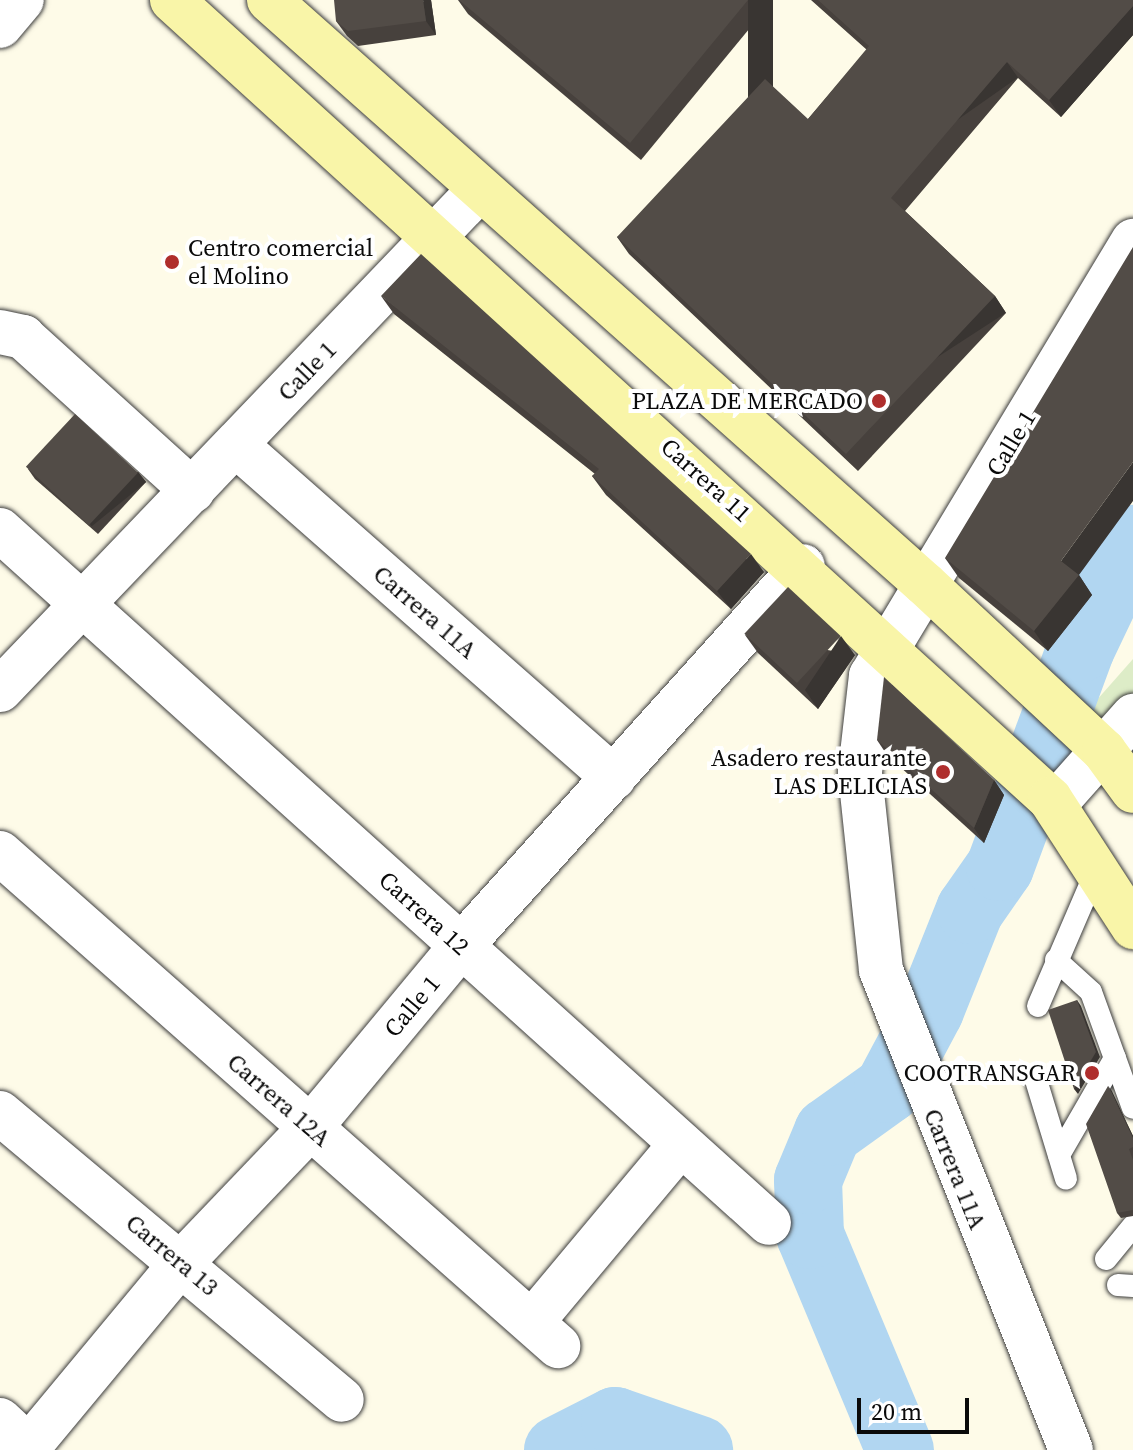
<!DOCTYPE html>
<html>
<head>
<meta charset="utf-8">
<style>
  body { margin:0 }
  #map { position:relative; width:1133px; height:1450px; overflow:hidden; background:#fefbe8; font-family:"Source Serif 4",serif }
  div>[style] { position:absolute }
  .cemetery>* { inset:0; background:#d0dcbd }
  .pitch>* { inset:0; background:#ddecc7 }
  .river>* { height:68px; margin:-34px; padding:0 34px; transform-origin:34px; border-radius:34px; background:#b1d6f1 }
  .roads { filter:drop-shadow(0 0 2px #3d3d3d) drop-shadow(0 0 2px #3d3d3d) }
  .lane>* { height:22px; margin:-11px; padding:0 11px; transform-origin:11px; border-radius:11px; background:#fff }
  .street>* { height:44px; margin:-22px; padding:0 22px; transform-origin:22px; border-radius:22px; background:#fff }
  .secondary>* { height:44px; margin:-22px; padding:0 22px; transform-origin:22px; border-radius:22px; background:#f9f5a8 }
  .wall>* { inset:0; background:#47413d }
  .shaded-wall>* { inset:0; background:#393532; transform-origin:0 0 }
  .building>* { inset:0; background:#524c47; transform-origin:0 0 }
  .dots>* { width:22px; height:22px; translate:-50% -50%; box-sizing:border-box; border:4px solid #fff; border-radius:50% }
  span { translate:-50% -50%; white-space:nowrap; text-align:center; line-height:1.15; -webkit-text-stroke:8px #fff; paint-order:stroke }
  .poi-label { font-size:24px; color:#0a0a0a }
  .left { translate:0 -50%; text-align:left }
  .right { translate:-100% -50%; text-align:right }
  .street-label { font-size:24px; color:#0a0a0a }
  .scale { position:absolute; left:857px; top:1398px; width:112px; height:36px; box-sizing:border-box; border:4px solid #0a0a0a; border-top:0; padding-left:10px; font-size:24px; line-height:28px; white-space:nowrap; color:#0a0a0a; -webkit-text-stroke:6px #fff; paint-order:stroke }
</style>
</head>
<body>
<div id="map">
  <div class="cemetery">
    <div style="clip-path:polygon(615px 1421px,699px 1450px,558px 1450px)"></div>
  </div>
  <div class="pitch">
    <div style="clip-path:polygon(1133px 659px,1133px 783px,1088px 710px)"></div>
  </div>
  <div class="river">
    <div style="left:558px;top:1450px;width:64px;rotate:-27deg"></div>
    <div style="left:615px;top:1421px;width:89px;rotate:19deg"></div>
    <div style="left:900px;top:1450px;width:233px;rotate:-112.7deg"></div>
    <div style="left:810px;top:1235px;width:55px;rotate:-92.1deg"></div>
    <div style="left:808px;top:1180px;width:52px;rotate:-67.4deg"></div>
    <div style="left:828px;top:1132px;width:74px;rotate:-35.6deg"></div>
    <div style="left:888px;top:1089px;width:89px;rotate:-62deg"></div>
    <div style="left:930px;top:1010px;width:108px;rotate:-68.2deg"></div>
    <div style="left:970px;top:910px;width:52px;rotate:-55.1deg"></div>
    <div style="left:1000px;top:867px;width:233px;rotate:-69.7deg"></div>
    <div style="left:1081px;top:648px;width:121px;rotate:-64.5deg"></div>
  </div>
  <div class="roads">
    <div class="lane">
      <div style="left:1056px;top:960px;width:47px;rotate:42.4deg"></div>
      <div style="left:1091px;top:992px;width:123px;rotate:70.1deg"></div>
      <div style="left:1038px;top:1006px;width:149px;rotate:-66.7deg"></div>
      <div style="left:1036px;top:1080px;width:103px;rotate:73.1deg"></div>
      <div style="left:1059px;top:1155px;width:112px;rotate:-60deg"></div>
      <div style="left:1106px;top:1259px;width:43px;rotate:-50.7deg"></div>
      <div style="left:1118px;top:1285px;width:15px;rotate:4deg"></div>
    </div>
    <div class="street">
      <div style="left:0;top:26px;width:34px;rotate:-50deg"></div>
      <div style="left:0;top:332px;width:24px;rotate:12deg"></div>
      <div style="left:23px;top:337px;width:229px;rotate:42.2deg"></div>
      <div style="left:237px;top:446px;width:502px;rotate:41.37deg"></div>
      <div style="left:0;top:530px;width:1035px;rotate:42.02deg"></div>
      <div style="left:0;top:690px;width:694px;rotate:-46.23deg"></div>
      <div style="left:1055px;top:804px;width:118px;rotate:-48.4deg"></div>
      <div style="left:0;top:853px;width:745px;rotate:41.46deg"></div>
      <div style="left:0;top:1113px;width:446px;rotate:40deg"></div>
      <div style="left:532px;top:1322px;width:232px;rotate:-50.1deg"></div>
      <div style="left:0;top:1420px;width:40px;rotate:43deg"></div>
      <div style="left:26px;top:1450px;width:244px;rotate:-50.3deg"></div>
      <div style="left:182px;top:1262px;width:185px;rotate:-46.3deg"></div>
      <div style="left:310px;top:1128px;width:236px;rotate:-50.3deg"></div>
      <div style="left:461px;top:946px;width:511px;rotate:-48.01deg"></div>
      <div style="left:1071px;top:1450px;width:516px;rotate:-111.6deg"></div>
      <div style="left:881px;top:970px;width:199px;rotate:-96.1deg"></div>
      <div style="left:860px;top:772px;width:97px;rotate:-83.5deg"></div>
      <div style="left:871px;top:676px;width:508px;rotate:-58.94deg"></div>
    </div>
    <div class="secondary">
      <div style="left:172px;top:0;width:1187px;rotate:42.3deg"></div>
      <div style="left:1050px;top:799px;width:153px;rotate:57deg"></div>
      <div style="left:269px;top:0;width:878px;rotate:41.68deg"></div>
      <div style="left:925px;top:584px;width:245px;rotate:43deg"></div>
      <div style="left:1104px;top:751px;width:49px;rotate:54.1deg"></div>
    </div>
  </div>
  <div class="wall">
    <div style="clip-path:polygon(431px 0,436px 35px,358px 46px,347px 36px,336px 21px)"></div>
    <div style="clip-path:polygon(458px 0,773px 0,641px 160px,468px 14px)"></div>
    <div style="clip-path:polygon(811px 0,1133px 0,1133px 35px,1061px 117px,1018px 78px,905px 211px,995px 296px,1006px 313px,858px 471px,629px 254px,617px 237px,808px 119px,867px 50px)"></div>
    <div style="clip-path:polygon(381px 296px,764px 572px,731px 609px,606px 495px,592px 476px,595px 474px,394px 314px)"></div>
    <div style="clip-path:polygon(28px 469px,138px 472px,146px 482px,98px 534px,35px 479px)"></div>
    <div style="clip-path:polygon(945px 558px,1079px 575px,1092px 595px,1048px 651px,959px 578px)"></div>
    <div style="clip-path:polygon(745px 635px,855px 655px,818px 709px,758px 653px)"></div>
    <div style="clip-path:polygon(877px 740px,994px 780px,1004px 795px,984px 843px,887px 755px)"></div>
    <div style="clip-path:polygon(1108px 1086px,1133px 1136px,1133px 1216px,1121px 1218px,1117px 1213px)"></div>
  </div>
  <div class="shaded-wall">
    <div style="clip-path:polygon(423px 0,431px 0,436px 35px,426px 21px)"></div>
    <div style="left:748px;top:0;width:25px;height:185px"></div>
    <div style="clip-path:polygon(1133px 6px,1133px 35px,1061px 117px,1049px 100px)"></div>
    <div style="left:1007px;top:62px;width:19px;height:179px;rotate:55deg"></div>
    <div style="left:995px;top:296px;width:20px;height:217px;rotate:57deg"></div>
    <div style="clip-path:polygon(1133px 462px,1133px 501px,1079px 575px,1092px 595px,1048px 651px,1034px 631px,1061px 561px)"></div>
    <div style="left:138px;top:472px;width:13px;height:70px;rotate:51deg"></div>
    <div style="clip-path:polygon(751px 554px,764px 572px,731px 609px,717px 591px)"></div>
    <div style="clip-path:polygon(841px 636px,855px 655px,818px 709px,805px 690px)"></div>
    <div style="clip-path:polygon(994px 780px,1004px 795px,984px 843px,974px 828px)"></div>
    <div style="clip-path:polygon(1077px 1000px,1081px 1006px,1100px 1057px,1078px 1094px,1074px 1089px)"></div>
    <div style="clip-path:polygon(1108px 1086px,1112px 1091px,1133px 1136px,1133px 1138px)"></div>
  </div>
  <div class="building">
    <div style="clip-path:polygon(334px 0,423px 0,426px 21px,348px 31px,336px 21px)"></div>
    <div style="clip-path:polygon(459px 0,748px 0,630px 143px)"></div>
    <div style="clip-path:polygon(818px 0,1133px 0,1133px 6px,1049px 100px,1007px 62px,891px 198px,995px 296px,846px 454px,617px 237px,765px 79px,808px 119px,869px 46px)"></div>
    <div style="clip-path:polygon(1133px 247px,1133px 462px,1061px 561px,1079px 575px,1034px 631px,945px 558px)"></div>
    <div style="clip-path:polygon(421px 254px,751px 554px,717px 591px,592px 476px,599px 469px,381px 296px)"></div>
    <div style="left:75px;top:414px;width:86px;height:72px;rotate:43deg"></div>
    <div style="left:788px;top:587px;width:72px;height:64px;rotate:43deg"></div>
    <div style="clip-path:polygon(884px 677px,994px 780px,974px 828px,877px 740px)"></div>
    <div style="clip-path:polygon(1077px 1000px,1096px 1052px,1074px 1089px,1048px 1010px)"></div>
    <div style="clip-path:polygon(1108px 1086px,1133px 1138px,1133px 1147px,1129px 1149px,1133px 1160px,1133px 1210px,1117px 1213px,1086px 1124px)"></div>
  </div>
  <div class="dots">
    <div style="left:172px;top:262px;background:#af2e2d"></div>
    <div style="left:879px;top:401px;background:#af2e2d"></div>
    <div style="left:943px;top:772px;background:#af2e2d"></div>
    <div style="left:1092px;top:1073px;background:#af2e2d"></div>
  </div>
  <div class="poi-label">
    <span class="left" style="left:188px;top:262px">Centro comercial<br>el Molino</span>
    <span class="right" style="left:863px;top:401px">PLAZA DE MERCADO</span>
    <span class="right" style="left:927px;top:772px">Asadero restaurante<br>LAS DELICIAS</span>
    <span class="right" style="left:1076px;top:1073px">COOTRANSGAR</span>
  </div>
  <div class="street-label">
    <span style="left:307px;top:371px;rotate:-46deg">Calle 1</span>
    <span style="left:1011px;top:443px;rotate:-59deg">Calle 1</span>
    <span style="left:706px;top:480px;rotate:42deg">Carrera 11</span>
    <span style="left:425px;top:612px;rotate:41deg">Carrera 11A</span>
    <span style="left:424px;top:913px;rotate:42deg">Carrera 12</span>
    <span style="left:412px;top:1006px;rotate:-50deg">Calle 1</span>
    <span style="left:279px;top:1100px;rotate:41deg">Carrera 12A</span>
    <span style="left:955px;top:1169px;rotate:68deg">Carrera 11A</span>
    <span style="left:172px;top:1255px;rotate:40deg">Carrera 13</span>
  </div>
  <div class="scale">20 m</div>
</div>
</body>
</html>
